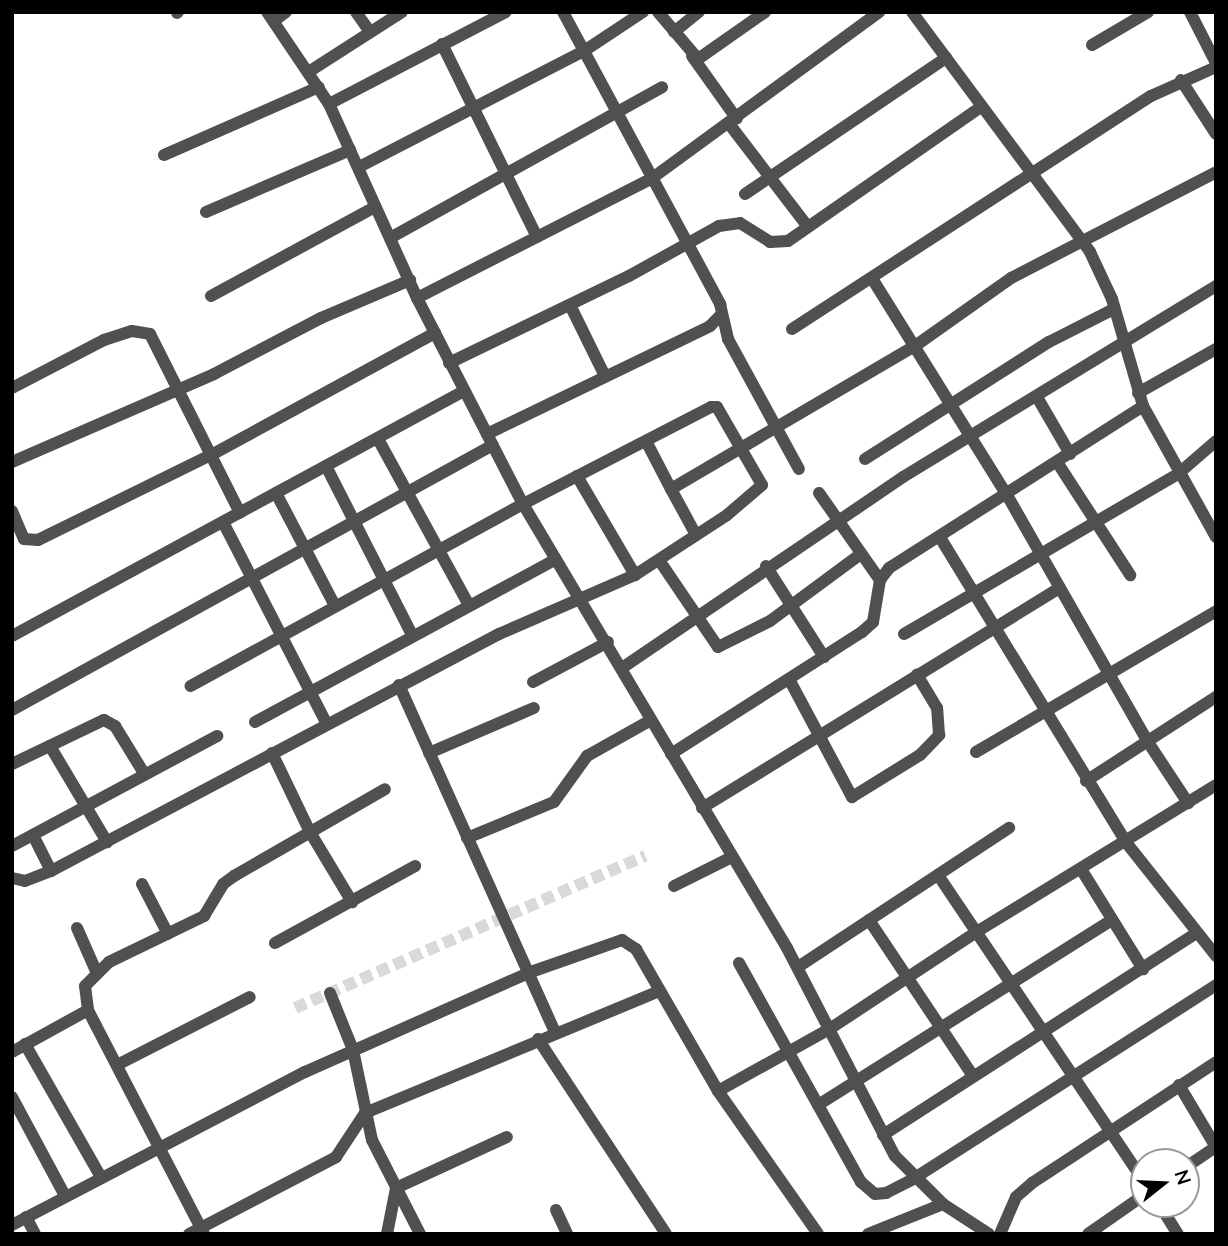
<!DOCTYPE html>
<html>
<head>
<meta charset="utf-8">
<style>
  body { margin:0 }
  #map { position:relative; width:1228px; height:1246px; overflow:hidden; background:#fff; font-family:Mulish,sans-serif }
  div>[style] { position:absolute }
  .minor-tunnel>* { height:12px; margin-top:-6px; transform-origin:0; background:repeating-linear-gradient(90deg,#d9d9d9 0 12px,transparent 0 18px) }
  .minor>* { height:12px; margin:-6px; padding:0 6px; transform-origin:6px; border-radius:6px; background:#505050 }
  span { translate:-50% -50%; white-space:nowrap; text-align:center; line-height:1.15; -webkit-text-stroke:5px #fff; paint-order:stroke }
  .frame { position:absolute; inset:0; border:14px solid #000; pointer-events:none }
  .north { position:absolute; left:1130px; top:1148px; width:70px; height:70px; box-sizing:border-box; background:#fff; border:2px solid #999; border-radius:50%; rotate:72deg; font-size:19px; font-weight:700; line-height:28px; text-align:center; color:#000 }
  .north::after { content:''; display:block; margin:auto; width:24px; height:32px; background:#000; clip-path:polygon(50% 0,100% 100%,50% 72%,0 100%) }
</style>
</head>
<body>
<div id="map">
  <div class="minor-tunnel">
    <div style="left:295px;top:1008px;width:382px;rotate:-23.5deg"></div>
  </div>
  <div class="minor">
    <div style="left:267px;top:12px;width:111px;rotate:56deg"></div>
    <div style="left:329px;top:104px;width:213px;rotate:65.6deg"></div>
    <div style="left:417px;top:298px;width:232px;rotate:62.8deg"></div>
    <div style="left:523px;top:504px;width:517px;rotate:59.26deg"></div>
    <div style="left:787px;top:948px;width:234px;rotate:62.6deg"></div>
    <div style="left:895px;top:1156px;width:68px;rotate:45deg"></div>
    <div style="left:943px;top:1204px;width:55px;rotate:33.1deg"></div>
    <div style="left:356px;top:12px;width:24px;rotate:55deg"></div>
    <div style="left:563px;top:12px;width:332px;rotate:61.7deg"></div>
    <div style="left:720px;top:304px;width:36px;rotate:77deg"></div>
    <div style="left:728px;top:339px;width:148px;rotate:61.4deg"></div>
    <div style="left:658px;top:12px;width:62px;rotate:49.6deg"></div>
    <div style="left:698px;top:59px;width:82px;rotate:-35deg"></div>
    <div style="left:912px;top:12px;width:299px;rotate:53.4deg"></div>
    <div style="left:1090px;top:252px;width:52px;rotate:64.9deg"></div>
    <div style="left:1112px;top:299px;width:111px;rotate:73.8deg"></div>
    <div style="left:1143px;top:406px;width:150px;rotate:60.9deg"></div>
    <div style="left:1190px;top:12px;width:57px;rotate:63deg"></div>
    <div style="left:177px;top:13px;width:1px;rotate:-45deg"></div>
    <div style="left:274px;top:21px;width:15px;rotate:-37deg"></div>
    <div style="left:674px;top:32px;width:32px;rotate:-39deg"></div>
    <div style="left:442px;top:44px;width:215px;rotate:63.8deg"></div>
    <div style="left:1092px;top:45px;width:65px;rotate:-30.5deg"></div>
    <div style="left:692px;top:56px;width:77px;rotate:54.5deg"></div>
    <div style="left:310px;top:71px;width:109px;rotate:-32.7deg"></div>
    <div style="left:1181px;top:80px;width:64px;rotate:57.1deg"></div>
    <div style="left:329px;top:104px;width:199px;rotate:-27.5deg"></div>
    <div style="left:730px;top:125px;width:128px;rotate:52.6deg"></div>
    <div style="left:164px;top:155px;width:169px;rotate:-23.7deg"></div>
    <div style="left:359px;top:167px;width:253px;rotate:-27.3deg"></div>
    <div style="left:584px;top:51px;width:71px;rotate:-33.5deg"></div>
    <div style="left:745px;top:194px;width:243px;rotate:-34.1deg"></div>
    <div style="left:206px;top:212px;width:157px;rotate:-23.3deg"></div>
    <div style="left:390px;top:238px;width:311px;rotate:-29deg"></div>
    <div style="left:873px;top:280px;width:253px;rotate:58.1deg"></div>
    <div style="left:1007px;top:495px;width:281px;rotate:60.3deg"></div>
    <div style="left:1146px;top:739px;width:77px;rotate:56.7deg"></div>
    <div style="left:211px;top:296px;width:187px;rotate:-28.5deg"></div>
    <div style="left:417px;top:298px;width:263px;rotate:-27deg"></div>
    <div style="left:651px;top:179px;width:283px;rotate:-36.2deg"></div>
    <div style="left:570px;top:305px;width:79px;rotate:63.8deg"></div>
    <div style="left:792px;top:329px;width:428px;rotate:-33deg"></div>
    <div style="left:1151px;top:96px;width:71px;rotate:-24deg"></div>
    <div style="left:449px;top:363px;width:200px;rotate:-25.8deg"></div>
    <div style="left:629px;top:276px;width:103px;rotate:-29.1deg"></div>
    <div style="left:719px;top:226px;width:21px;rotate:-8deg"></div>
    <div style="left:740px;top:223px;width:36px;rotate:32deg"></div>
    <div style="left:770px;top:242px;width:18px;rotate:-3deg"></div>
    <div style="left:788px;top:241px;width:235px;rotate:-34.8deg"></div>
    <div style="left:12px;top:388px;width:104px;rotate:-27.6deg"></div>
    <div style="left:104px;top:340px;width:29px;rotate:-18deg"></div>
    <div style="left:132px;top:331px;width:18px;rotate:9deg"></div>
    <div style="left:150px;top:334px;width:200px;rotate:63.3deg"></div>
    <div style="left:1138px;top:393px;width:90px;rotate:-29.4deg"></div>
    <div style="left:1037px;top:397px;width:66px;rotate:59.9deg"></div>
    <div style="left:487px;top:434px;width:248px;rotate:-25.8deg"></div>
    <div style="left:710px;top:326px;width:14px;rotate:-45deg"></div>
    <div style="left:378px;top:439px;width:189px;rotate:61.3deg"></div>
    <div style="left:646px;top:441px;width:54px;rotate:62.5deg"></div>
    <div style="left:865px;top:459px;width:218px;rotate:-32.5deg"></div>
    <div style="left:1049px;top:342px;width:73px;rotate:-26.9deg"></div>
    <div style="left:12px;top:462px;width:220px;rotate:-23.5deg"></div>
    <div style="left:214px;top:374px;width:121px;rotate:-27.6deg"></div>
    <div style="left:321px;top:318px;width:97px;rotate:-23.1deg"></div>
    <div style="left:1057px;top:462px;width:135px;rotate:57.1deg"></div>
    <div style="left:326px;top:466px;width:190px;rotate:63deg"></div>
    <div style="left:577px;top:476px;width:115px;rotate:59.6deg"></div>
    <div style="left:276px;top:493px;width:127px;rotate:62.4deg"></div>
    <div style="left:819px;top:493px;width:106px;rotate:55deg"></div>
    <div style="left:12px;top:511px;width:30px;rotate:67deg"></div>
    <div style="left:24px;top:539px;width:14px;rotate:4deg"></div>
    <div style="left:38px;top:540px;width:195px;rotate:-26.2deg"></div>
    <div style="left:213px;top:454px;width:253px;rotate:-28.6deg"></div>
    <div style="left:223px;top:522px;width:225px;rotate:62.8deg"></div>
    <div style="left:696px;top:535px;width:52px;rotate:-118.5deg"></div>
    <div style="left:671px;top:489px;width:283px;rotate:-30.4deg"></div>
    <div style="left:915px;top:346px;width:118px;rotate:-35.3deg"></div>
    <div style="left:1011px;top:278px;width:231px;rotate:-27.3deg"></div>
    <div style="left:941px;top:539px;width:354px;rotate:58.6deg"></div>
    <div style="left:1125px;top:841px;width:147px;rotate:51.6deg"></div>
    <div style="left:659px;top:560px;width:105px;rotate:55.9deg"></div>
    <div style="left:718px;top:647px;width:58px;rotate:-26.6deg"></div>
    <div style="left:770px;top:621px;width:113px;rotate:-36.4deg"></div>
    <div style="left:766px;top:566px;width:108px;rotate:57.5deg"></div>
    <div style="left:904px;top:634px;width:319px;rotate:-30.3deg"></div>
    <div style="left:1179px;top:473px;width:49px;rotate:-40.9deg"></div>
    <div style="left:12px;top:636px;width:514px;rotate:-28.46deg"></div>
    <div style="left:622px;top:668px;width:340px;rotate:-34.2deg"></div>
    <div style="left:903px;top:477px;width:367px;rotate:-31.4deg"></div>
    <div style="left:789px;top:679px;width:134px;rotate:61.9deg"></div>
    <div style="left:852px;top:797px;width:80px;rotate:-31.7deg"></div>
    <div style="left:920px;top:755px;width:28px;rotate:-46deg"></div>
    <div style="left:939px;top:735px;width:27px;rotate:-94deg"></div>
    <div style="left:937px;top:708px;width:39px;rotate:-121deg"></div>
    <div style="left:533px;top:682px;width:85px;rotate:-28.1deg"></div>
    <div style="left:399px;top:685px;width:380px;rotate:65.8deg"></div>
    <div style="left:12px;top:710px;width:549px;rotate:-28.85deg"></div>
    <div style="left:255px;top:722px;width:341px;rotate:-28.4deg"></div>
    <div style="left:50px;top:746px;width:112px;rotate:59.3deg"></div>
    <div style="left:976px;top:752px;width:278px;rotate:-30.4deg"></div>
    <div style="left:272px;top:753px;width:88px;rotate:64.3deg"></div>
    <div style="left:310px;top:832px;width:82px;rotate:59deg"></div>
    <div style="left:429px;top:753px;width:114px;rotate:-23.2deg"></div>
    <div style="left:671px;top:754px;width:227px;rotate:-32.6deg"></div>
    <div style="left:862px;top:632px;width:15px;rotate:-42deg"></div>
    <div style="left:873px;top:622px;width:43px;rotate:-80.5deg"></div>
    <div style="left:880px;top:580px;width:15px;rotate:-53deg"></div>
    <div style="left:889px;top:568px;width:301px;rotate:-32.5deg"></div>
    <div style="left:12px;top:764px;width:102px;rotate:-25.6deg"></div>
    <div style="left:104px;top:720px;width:13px;rotate:29deg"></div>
    <div style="left:115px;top:726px;width:57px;rotate:58.5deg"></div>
    <div style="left:1086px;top:781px;width:155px;rotate:-32.9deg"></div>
    <div style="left:702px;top:808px;width:419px;rotate:-31.6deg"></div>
    <div style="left:33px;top:835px;width:40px;rotate:63.4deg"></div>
    <div style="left:467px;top:838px;width:94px;rotate:-22.5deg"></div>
    <div style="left:554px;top:802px;width:57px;rotate:-54.3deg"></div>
    <div style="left:587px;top:756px;width:73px;rotate:-29.4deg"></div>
    <div style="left:12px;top:846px;width:233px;rotate:-28.2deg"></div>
    <div style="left:1081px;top:869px;width:118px;rotate:58.2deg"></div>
    <div style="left:938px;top:875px;width:369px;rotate:56.1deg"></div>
    <div style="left:12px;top:878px;width:13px;rotate:13deg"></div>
    <div style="left:25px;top:881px;width:28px;rotate:-21deg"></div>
    <div style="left:51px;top:871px;width:507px;rotate:-27.88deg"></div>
    <div style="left:499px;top:634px;width:148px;rotate:-23.5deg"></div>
    <div style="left:635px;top:575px;width:110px;rotate:-33.1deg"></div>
    <div style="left:727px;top:515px;width:46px;rotate:-40.6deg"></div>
    <div style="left:762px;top:485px;width:90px;rotate:-120deg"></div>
    <div style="left:717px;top:407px;width:6px;rotate:180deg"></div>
    <div style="left:711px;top:407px;width:212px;rotate:152.7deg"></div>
    <div style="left:523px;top:504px;width:379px;rotate:151.3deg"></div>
    <div style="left:142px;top:884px;width:56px;rotate:62.5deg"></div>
    <div style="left:674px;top:886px;width:65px;rotate:-26.6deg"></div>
    <div style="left:869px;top:920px;width:187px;rotate:56.3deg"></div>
    <div style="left:77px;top:928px;width:47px;rotate:66.2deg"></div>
    <div style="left:275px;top:943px;width:160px;rotate:-28.8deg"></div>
    <div style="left:739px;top:963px;width:251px;rotate:60.9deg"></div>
    <div style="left:861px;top:1182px;width:18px;rotate:41deg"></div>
    <div style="left:875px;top:1194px;width:11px;rotate:-5deg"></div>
    <div style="left:886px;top:1193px;width:30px;rotate:-27deg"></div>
    <div style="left:913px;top:1179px;width:360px;rotate:-32.6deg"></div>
    <div style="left:798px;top:967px;width:253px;rotate:-33.4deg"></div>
    <div style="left:330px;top:993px;width:61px;rotate:68deg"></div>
    <div style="left:353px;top:1050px;width:92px;rotate:78.1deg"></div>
    <div style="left:372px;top:1140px;width:106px;rotate:62.9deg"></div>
    <div style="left:538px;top:1039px;width:233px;rotate:56.7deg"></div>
    <div style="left:25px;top:1044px;width:153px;rotate:60.3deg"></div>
    <div style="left:12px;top:1052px;width:87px;rotate:-28.9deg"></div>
    <div style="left:117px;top:1065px;width:149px;rotate:-27.1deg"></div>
    <div style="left:1179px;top:1085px;width:72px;rotate:59.2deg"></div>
    <div style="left:718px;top:1091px;width:129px;rotate:-29.1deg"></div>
    <div style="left:831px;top:1028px;width:176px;rotate:-33.4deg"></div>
    <div style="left:978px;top:931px;width:279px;rotate:-31.5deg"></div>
    <div style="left:12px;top:1097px;width:112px;rotate:61.8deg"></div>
    <div style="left:818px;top:1105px;width:347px;rotate:-32.2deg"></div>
    <div style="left:883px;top:1135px;width:373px;rotate:-32.8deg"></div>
    <div style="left:1186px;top:1167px;width:36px;rotate:-34deg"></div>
    <div style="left:1159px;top:1204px;width:36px;rotate:58deg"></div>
    <div style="left:556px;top:1210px;width:26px;rotate:65deg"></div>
    <div style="left:26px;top:1217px;width:19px;rotate:62deg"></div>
    <div style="left:12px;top:1225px;width:331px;rotate:-27.6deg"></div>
    <div style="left:305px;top:1072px;width:244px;rotate:-23.9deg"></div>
    <div style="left:528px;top:973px;width:100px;rotate:-19.3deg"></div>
    <div style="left:622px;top:940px;width:17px;rotate:33deg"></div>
    <div style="left:636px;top:949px;width:164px;rotate:60deg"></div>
    <div style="left:718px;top:1091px;width:174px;rotate:55deg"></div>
    <div style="left:189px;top:1234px;width:166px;rotate:-27.6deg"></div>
    <div style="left:336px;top:1157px;width:53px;rotate:-56.6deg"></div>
    <div style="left:365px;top:1113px;width:318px;rotate:-22.5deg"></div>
    <div style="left:204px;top:1234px;width:252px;rotate:-117.4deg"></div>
    <div style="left:88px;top:1010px;width:24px;rotate:-97deg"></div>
    <div style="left:85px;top:986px;width:34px;rotate:-45deg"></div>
    <div style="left:109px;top:962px;width:106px;rotate:-25.8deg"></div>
    <div style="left:204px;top:916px;width:37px;rotate:-59deg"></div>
    <div style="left:223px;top:884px;width:14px;rotate:-36deg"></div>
    <div style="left:234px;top:876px;width:174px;rotate:-29.9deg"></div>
    <div style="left:387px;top:1234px;width:47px;rotate:-78.9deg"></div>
    <div style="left:396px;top:1188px;width:122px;rotate:-24.7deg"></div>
    <div style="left:868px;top:1234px;width:81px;rotate:-21.8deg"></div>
    <div style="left:1000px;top:1234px;width:40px;rotate:-66.6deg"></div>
    <div style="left:1016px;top:1197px;width:21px;rotate:-41deg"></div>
    <div style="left:1032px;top:1183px;width:220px;rotate:-33.3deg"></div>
    <div style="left:1088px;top:1234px;width:68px;rotate:-34.9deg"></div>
  </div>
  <div class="frame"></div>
  <div class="north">N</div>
</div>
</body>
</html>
